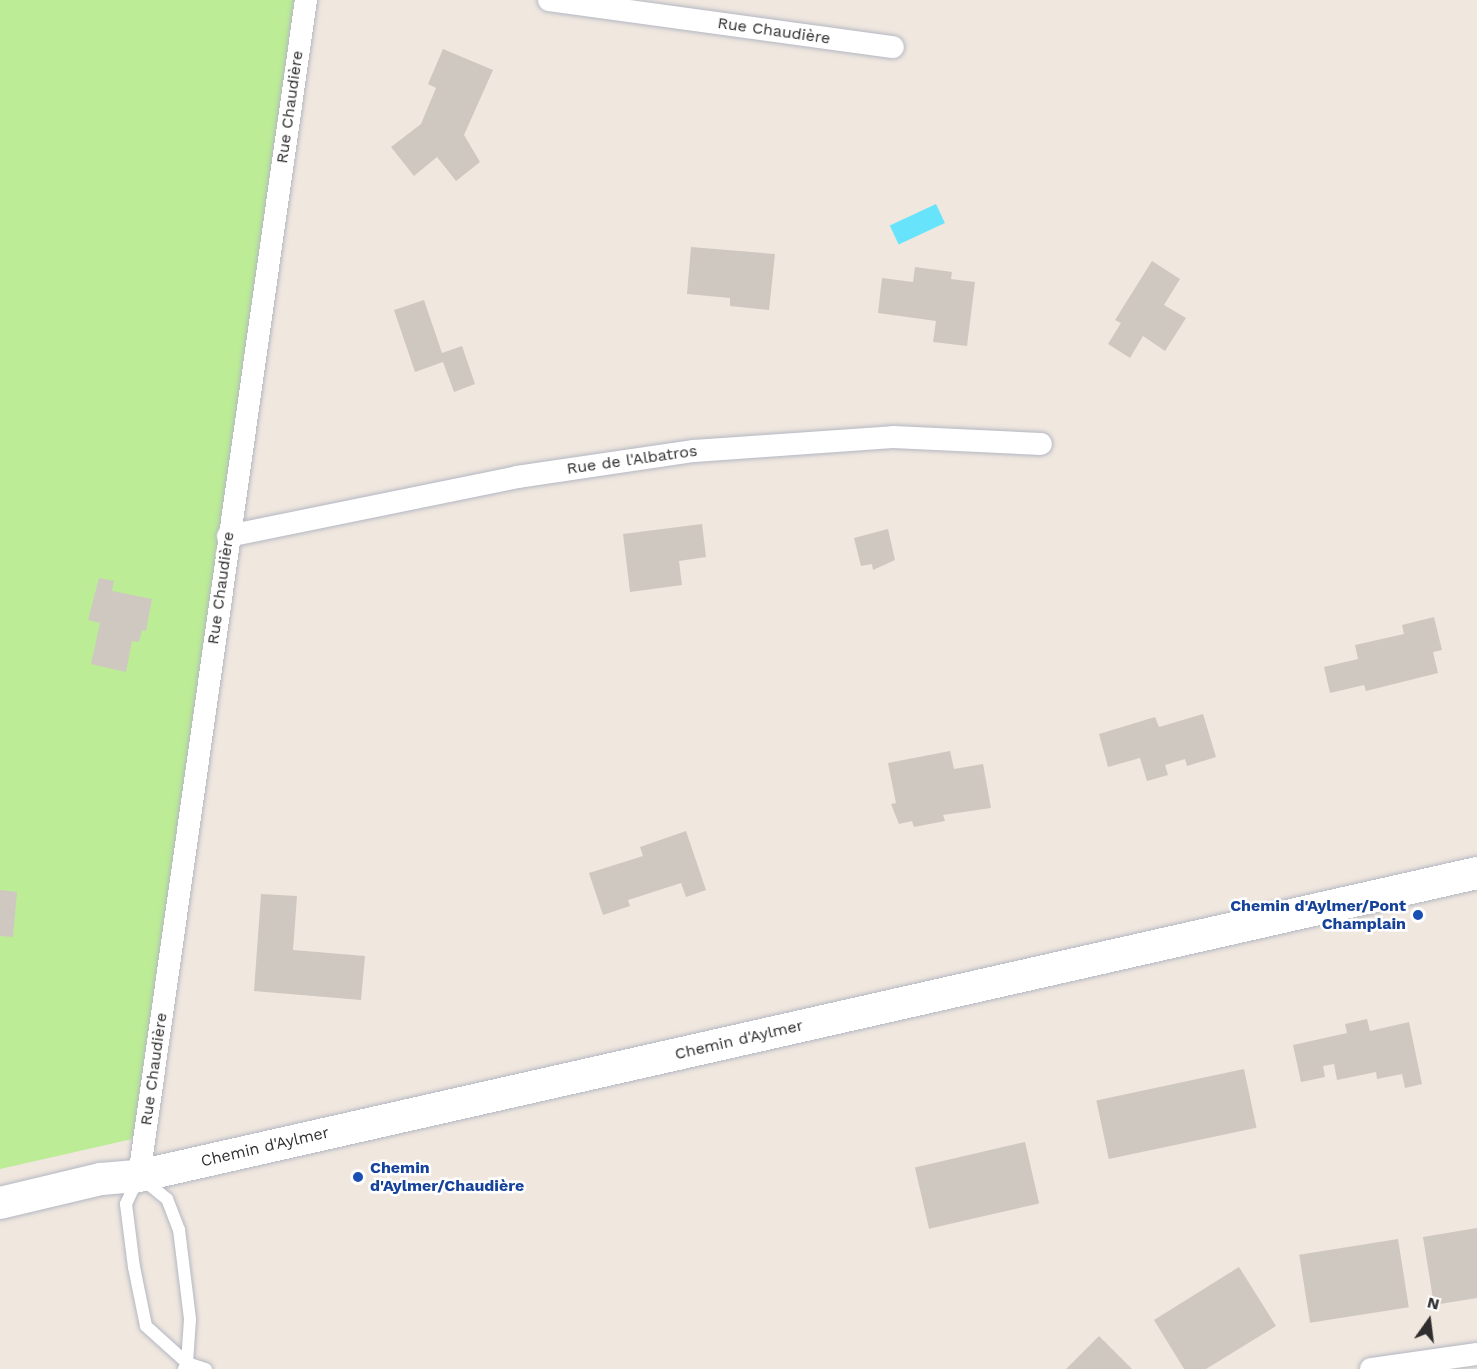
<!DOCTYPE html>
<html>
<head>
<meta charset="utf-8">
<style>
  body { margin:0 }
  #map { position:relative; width:1477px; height:1369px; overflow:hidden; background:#f0e7df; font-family:"Work Sans",sans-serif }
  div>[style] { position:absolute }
  .green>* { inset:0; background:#bcec96 }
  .water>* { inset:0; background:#68e3fc; transform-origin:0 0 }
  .building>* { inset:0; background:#cfc8c0; transform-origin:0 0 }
  .roads { filter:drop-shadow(0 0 2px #b3b7c2) drop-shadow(0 0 2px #b3b7c2) }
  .service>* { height:12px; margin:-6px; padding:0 6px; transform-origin:6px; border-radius:6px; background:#fff }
  .minor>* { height:22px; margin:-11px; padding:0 11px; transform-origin:11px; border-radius:11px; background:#fff }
  .secondary>* { height:32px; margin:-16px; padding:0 16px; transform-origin:16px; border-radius:16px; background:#fff }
  .dots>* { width:16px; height:16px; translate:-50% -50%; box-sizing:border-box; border:3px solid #fff; border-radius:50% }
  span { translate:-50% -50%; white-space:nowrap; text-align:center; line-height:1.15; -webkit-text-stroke:5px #fff; paint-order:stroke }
  .street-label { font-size:16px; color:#2e2e2e }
  .transit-label { font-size:16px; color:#164399; font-weight:700 }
  .right { translate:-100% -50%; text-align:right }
  .left { translate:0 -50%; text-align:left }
  .north { position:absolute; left:1399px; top:1291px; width:60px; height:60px; -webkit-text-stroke:4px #fff; paint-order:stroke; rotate:14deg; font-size:16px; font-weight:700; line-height:24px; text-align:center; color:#2e2e2e }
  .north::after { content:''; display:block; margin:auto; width:21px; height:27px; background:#2e2e2e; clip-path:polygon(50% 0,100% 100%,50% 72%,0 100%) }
</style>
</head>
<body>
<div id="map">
  <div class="green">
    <div style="clip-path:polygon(0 0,314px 0,150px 1135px,0 1169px)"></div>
  </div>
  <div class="water">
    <div style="left:936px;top:204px;width:21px;height:51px;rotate:65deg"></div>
  </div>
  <div class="building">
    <div style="clip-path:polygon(443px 49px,493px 70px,464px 135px,480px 162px,456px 181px,437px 157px,414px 176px,391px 147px,421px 124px,436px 88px,428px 84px)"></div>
    <div style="clip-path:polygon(691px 247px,775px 254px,769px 310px,730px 306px,730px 298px,687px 294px)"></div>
    <div style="clip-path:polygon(1152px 261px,1180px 279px,1164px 305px,1186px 318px,1165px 351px,1143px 336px,1130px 358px,1108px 344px,1121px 323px,1115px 320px)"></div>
    <div style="clip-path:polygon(915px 267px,952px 272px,951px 279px,975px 282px,967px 346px,933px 342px,936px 321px,878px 313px,882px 278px,913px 282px)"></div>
    <div style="clip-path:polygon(424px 300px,442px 353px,462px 346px,475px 384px,454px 392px,443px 362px,415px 372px,394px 310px)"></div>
    <div style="clip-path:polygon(702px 524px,706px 557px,679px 561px,682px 585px,630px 592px,623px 534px)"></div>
    <div style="clip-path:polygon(888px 529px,895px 560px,873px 570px,872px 564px,861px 566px,854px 538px)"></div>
    <div style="clip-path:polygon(99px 578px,114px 581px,112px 591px,152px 599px,146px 631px,142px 630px,139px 642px,132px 641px,126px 672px,91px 664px,100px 623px,88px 620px)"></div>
    <div style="clip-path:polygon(1434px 617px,1442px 650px,1433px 652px,1438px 673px,1366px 691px,1364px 685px,1330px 693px,1324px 667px,1358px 659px,1355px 645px,1404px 634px,1402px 625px)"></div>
    <div style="clip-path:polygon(1203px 714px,1216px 757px,1187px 766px,1185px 759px,1165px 765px,1168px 775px,1147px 781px,1140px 758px,1108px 767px,1099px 734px,1155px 717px,1159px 727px)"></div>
    <div style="clip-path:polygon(950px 751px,954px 769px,983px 764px,991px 808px,943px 815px,945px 821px,914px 827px,912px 821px,899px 824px,891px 804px,896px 803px,888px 763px)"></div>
    <div style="clip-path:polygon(686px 831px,706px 890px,686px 897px,681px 883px,628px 900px,630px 906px,603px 915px,589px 873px,643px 856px,640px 847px)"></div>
    <div style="clip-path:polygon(0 890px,17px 892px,13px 937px,0 936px)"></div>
    <div style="clip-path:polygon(261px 894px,297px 896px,293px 950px,365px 956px,361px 1000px,254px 991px)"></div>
    <div style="clip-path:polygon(1367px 1019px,1370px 1031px,1409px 1022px,1422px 1084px,1405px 1088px,1402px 1074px,1377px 1079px,1376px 1072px,1337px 1080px,1334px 1064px,1323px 1066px,1325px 1077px,1301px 1082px,1293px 1045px,1347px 1033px,1345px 1024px)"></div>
    <div style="left:1244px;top:1069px;width:60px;height:151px;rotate:78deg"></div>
    <div style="left:1025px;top:1142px;width:63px;height:113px;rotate:77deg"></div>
    <div style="clip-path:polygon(1477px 1228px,1477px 1298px,1434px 1305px,1423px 1237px)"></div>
    <div style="left:1398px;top:1239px;width:69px;height:100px;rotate:81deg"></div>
    <div style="clip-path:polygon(1239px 1267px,1276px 1326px,1206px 1369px,1184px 1369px,1154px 1320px)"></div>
    <div style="clip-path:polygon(1099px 1336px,1132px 1369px,1066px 1369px)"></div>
  </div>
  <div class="roads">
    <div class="service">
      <div style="left:184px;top:1369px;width:7px;rotate:-63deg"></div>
      <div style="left:187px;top:1363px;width:44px;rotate:-86.1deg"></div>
      <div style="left:190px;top:1319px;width:90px;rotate:-97deg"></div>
      <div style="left:179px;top:1230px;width:33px;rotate:-111deg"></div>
      <div style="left:167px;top:1199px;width:36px;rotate:-141deg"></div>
      <div style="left:139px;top:1176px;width:31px;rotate:115deg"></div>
      <div style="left:126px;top:1204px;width:64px;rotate:82.8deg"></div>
      <div style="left:134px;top:1267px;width:60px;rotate:78.5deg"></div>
      <div style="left:146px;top:1326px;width:55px;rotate:42.1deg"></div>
      <div style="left:187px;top:1363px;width:20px;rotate:18deg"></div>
    </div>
    <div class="minor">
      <div style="left:549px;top:0;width:347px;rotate:7.8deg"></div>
      <div style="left:228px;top:536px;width:295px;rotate:-11.5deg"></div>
      <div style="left:517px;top:477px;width:179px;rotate:-8.4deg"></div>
      <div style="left:694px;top:451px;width:199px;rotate:-4deg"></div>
      <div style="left:893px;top:437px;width:148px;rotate:2.7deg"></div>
      <div style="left:139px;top:1176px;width:1188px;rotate:-81.92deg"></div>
      <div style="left:1371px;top:1369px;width:107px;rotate:-8.1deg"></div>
    </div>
    <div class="secondary">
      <div style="left:0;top:1203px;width:104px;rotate:-13.4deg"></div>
      <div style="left:101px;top:1179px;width:38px;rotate:-5deg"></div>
      <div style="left:139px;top:1176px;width:1372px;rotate:-12.76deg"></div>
    </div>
  </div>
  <div class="dots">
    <div style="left:1418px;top:915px;background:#1a4fb4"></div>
    <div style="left:358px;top:1177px;background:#1a4fb4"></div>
  </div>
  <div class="street-label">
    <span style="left:774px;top:31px;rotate:8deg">Rue Chaudière</span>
    <span style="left:290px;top:107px;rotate:-82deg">Rue Chaudière</span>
    <span style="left:632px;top:460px;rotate:-8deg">Rue de l'Albatros</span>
    <span style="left:221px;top:588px;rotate:-82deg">Rue Chaudière</span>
    <span style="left:739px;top:1040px;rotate:-13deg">Chemin d'Aylmer</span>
    <span style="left:154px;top:1069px;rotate:-82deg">Rue Chaudière</span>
    <span style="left:265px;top:1147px;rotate:-13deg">Chemin d'Aylmer</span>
  </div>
  <div class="transit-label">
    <span class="right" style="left:1406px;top:915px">Chemin d'Aylmer/Pont<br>Champlain</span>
    <span class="left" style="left:370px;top:1177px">Chemin<br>d'Aylmer/Chaudière</span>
  </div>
  <div class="north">N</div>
</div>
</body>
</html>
